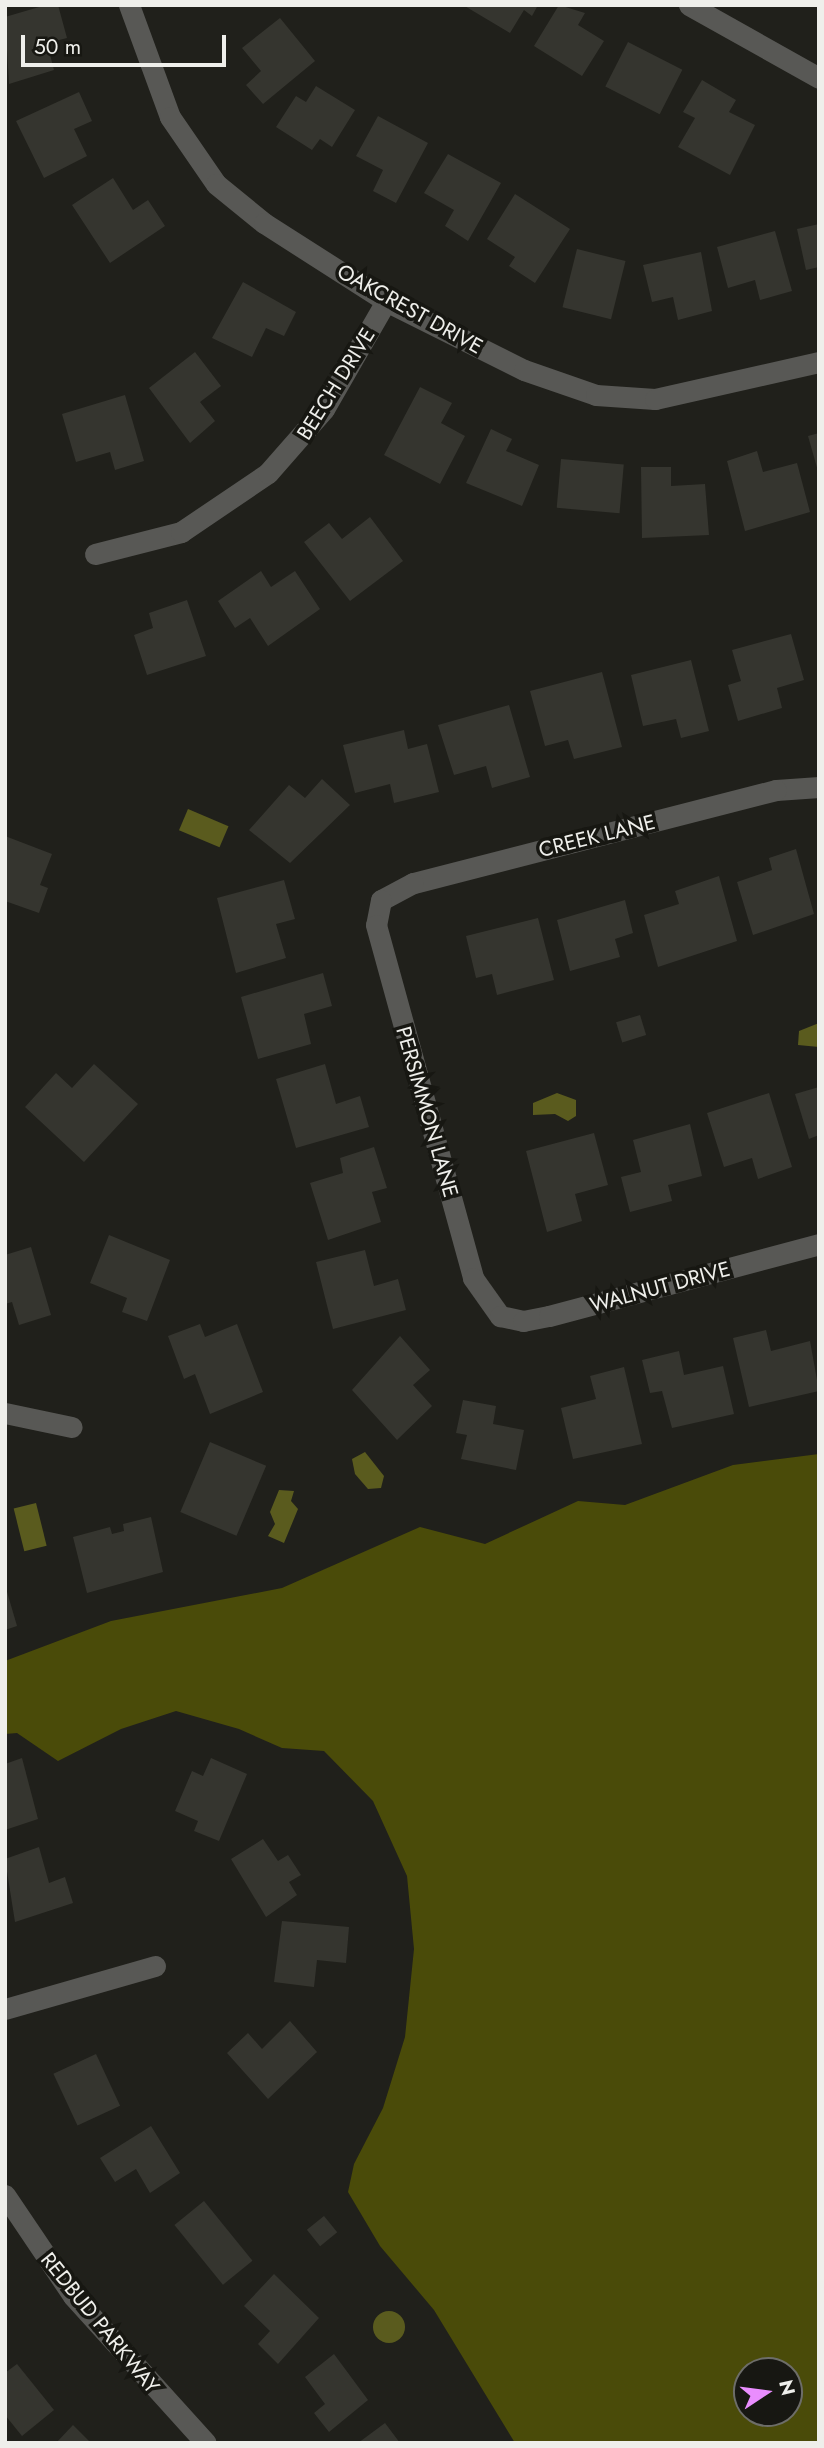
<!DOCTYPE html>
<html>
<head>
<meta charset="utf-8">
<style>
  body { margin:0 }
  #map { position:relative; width:824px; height:2448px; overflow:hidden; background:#20201b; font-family:Jost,sans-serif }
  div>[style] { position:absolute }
  .forest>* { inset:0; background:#4a4b09 }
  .water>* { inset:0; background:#5a5b1e; transform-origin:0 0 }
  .round { border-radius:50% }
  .building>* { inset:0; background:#35352f; transform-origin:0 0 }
  .minor>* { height:21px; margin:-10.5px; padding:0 10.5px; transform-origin:10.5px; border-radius:10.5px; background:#585855 }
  span { translate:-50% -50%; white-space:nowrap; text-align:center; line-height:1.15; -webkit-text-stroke:7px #171712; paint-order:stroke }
  .street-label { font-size:21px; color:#efefeb }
  .frame { position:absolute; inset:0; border:7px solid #efefeb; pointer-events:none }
  .north { position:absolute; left:733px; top:2357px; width:70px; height:70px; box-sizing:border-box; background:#171712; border:2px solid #6d6d69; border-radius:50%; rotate:77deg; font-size:19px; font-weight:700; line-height:28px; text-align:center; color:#efefeb }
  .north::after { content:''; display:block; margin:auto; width:24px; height:32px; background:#e98dfe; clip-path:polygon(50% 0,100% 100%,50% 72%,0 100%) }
  .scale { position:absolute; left:21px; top:35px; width:205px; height:32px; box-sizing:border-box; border:4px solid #efefeb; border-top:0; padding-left:9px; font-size:21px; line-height:24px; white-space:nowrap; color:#efefeb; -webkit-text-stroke:5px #171712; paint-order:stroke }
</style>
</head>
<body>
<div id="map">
  <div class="forest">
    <div style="clip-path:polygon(evenodd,819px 1454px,819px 2443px,515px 2443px,434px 2310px,380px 2246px,348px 2192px,354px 2164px,383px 2108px,405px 2037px,414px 1949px,407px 1876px,373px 1801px,324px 1751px,282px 1748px,239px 1729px,176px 1711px,121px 1729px,58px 1761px,17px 1733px,5px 1734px,5px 1661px,111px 1621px,282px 1588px,420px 1527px,485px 1544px,578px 1501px,625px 1505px,733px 1465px,819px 1454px,747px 2371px,789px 2371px,789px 2413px,747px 2413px,747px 2371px)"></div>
  </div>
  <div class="water">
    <div style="left:188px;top:809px;width:44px;height:23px;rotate:23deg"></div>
    <div style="clip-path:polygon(819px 1023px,819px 1047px,798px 1045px,799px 1031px)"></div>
    <div style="clip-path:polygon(557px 1093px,576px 1100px,576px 1116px,568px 1121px,555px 1114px,533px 1115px,533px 1103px)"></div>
    <div style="clip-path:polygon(365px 1452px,384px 1476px,381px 1488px,368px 1489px,355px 1474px,352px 1459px)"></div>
    <div style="clip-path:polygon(279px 1490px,294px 1491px,291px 1501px,298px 1509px,284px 1543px,268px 1536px,275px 1524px,270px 1512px)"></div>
    <div style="left:36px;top:1503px;width:44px;height:23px;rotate:76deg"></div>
    <div class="round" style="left:373px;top:2311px;width:32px;height:32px"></div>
  </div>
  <div class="building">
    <div style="clip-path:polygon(46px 5px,58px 5px,67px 38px,47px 43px,54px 70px,9px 84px,5px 17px)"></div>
    <div style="clip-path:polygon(463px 5px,538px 5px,532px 16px,524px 10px,510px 33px)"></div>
    <div style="clip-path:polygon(559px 5px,585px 13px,578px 25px,604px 41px,582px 76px,534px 46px)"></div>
    <div style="clip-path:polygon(280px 18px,315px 61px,263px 104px,246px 85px,261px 71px,242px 48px)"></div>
    <div style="left:628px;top:42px;width:61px;height:50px;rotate:27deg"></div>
    <div style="clip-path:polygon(702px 80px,736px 100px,729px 112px,755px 125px,730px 175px,678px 147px,695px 118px,683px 112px)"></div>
    <div style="clip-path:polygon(316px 86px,355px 110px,332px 147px,320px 139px,312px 150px,276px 127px,296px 96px,306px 102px)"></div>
    <div style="clip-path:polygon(79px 92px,92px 121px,74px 129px,87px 156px,44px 178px,16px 121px)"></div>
    <div style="clip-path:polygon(378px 116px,428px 143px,396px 203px,373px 191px,383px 170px,356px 156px)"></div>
    <div style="clip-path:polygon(448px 154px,501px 183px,468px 241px,445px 226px,454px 210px,424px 193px)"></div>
    <div style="clip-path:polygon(113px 178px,133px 210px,148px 200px,165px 226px,110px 263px,72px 205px)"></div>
    <div style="clip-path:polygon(515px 194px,570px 229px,535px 283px,509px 266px,515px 257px,487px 239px)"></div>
    <div style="clip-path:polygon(819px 224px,819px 267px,806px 270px,797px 229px)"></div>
    <div style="clip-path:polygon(775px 231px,792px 291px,760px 300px,755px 280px,728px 288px,717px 247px)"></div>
    <div style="left:577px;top:249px;width:50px;height:60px;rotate:14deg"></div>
    <div style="clip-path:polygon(701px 252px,712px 311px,678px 320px,673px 297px,652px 302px,643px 265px)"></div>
    <div style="clip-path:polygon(243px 282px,296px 312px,284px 336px,266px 328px,252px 357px,212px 338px)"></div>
    <div style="clip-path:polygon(195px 352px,221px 386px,200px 402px,215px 421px,190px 443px,149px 388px)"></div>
    <div style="clip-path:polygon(420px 387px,452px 403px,441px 423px,465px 436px,440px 484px,384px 455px)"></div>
    <div style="clip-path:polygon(125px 395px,144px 461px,115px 470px,110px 452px,76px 462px,62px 414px)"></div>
    <div style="clip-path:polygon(491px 429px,512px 439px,506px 451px,539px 465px,522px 506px,466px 483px)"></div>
    <div style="clip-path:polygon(819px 433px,819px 470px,818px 471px,808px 436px)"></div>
    <div style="clip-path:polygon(757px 451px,763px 472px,797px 463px,810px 512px,745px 531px,727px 461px)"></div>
    <div style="left:561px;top:459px;width:63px;height:49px;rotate:5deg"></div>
    <div style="clip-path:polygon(641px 467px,671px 467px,671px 486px,705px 484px,709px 535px,642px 538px)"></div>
    <div style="clip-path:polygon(370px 517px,403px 561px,350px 601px,304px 542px,329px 523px,342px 539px)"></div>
    <div style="clip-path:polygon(261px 571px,271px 587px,295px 571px,320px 609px,268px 646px,250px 618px,235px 628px,218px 601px)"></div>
    <div style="clip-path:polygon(187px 600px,206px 656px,147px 675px,134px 635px,153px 628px,149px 613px)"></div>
    <div style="clip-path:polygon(791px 634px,804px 680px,777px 688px,782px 708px,738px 721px,728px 685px,741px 681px,732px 650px)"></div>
    <div style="clip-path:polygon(691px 660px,709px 731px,681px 738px,676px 719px,643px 726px,631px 675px)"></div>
    <div style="clip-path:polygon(602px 672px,622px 747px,574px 759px,568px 740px,545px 746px,530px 691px)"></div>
    <div style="clip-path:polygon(509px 705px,530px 777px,492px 788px,486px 766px,454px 775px,438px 725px)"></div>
    <div style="clip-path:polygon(404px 730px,408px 749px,427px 744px,439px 792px,394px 803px,390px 784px,355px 793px,343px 745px)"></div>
    <div style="clip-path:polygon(322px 779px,350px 805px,290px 863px,249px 830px,289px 785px,305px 798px)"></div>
    <div style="clip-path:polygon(5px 836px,52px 854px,40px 885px,48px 888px,39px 913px,5px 901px)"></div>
    <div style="clip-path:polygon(796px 849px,814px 914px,753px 935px,737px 882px,772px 870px,769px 858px)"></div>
    <div style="clip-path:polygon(719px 876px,737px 941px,658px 967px,644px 915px,679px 904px,675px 891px)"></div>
    <div style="clip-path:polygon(284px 880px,295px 919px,276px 924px,286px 958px,236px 973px,217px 898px)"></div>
    <div style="clip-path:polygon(625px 900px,633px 933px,615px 939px,620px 957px,570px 971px,557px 920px)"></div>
    <div style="clip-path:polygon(538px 918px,554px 980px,497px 995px,492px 974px,476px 978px,466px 936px)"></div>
    <div style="clip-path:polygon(323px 973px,332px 1006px,304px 1014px,311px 1044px,258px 1059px,241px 997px)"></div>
    <div style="left:640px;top:1015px;width:21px;height:25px;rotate:73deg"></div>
    <div style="clip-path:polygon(94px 1064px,138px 1104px,84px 1162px,25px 1107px,56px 1073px,72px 1088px)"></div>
    <div style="clip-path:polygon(325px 1064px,336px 1104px,360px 1096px,369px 1127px,296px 1148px,276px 1079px)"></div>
    <div style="clip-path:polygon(819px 1087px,819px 1135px,809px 1139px,795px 1094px)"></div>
    <div style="clip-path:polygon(769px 1093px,792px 1167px,758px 1179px,752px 1158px,724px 1167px,707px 1113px)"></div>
    <div style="clip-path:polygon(690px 1124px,702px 1176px,668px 1185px,672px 1201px,630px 1212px,621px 1177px,641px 1172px,633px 1140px)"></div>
    <div style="clip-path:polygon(594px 1133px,608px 1185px,575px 1194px,582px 1221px,547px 1232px,526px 1151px)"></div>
    <div style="clip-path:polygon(374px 1147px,387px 1188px,372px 1192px,381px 1222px,328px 1240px,310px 1183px,343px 1173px,340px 1158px)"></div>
    <div style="clip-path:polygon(109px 1235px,170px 1260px,147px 1321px,122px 1312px,127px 1298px,90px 1283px)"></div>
    <div style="clip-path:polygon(31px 1247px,51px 1315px,19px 1325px,12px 1302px,5px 1304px,5px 1255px)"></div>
    <div style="clip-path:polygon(365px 1250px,374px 1286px,398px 1279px,406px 1310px,333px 1329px,316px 1262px)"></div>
    <div style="clip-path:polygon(200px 1324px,205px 1337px,237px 1324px,263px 1392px,210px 1414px,195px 1374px,184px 1379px,168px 1336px)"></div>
    <div style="clip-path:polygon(766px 1330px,771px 1351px,810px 1341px,819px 1391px,749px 1407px,733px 1338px)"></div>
    <div style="clip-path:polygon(400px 1336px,430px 1370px,413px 1385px,432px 1406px,397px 1440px,352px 1390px)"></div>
    <div style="clip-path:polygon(679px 1351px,684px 1375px,723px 1366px,734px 1414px,672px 1428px,662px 1391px,650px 1393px,642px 1360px)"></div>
    <div style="clip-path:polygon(624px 1367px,642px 1444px,573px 1459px,561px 1408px,596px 1399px,590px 1376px)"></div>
    <div style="clip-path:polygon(463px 1400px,496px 1406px,493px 1424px,524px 1430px,516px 1470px,461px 1459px,467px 1435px,456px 1433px)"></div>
    <div style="left:210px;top:1442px;width:61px;height:76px;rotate:23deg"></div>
    <div style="clip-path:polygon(151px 1517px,163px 1572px,87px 1593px,73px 1537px,110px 1527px,112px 1534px,124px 1531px,123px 1524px)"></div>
    <div style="clip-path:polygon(5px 1585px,17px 1626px,5px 1630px)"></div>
    <div style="clip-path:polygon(22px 1758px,38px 1819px,5px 1830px,5px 1764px)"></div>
    <div style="clip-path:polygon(211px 1758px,247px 1774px,219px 1841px,194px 1831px,198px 1821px,175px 1811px,192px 1771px,203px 1776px)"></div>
    <div style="clip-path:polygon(263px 1839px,278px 1861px,288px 1855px,301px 1875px,289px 1882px,297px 1895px,266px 1917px,231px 1859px)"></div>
    <div style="clip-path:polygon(39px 1847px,49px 1883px,65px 1877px,73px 1903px,15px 1922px,5px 1859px)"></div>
    <div style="clip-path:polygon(282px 1921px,349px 1927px,346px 1963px,317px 1960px,314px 1987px,274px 1982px)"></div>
    <div style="clip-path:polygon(290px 2021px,317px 2052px,268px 2099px,227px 2053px,248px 2033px,262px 2049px)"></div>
    <div style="left:96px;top:2054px;width:57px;height:47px;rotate:65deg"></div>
    <div style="clip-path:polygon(151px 2126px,180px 2173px,150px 2193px,136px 2169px,115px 2182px,100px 2158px)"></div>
    <div style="left:204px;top:2201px;width:77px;height:38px;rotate:51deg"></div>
    <div style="left:324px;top:2216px;width:21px;height:22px;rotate:51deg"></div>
    <div style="clip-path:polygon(274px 2274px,319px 2318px,278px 2364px,258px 2344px,270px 2331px,244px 2306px)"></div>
    <div style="clip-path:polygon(334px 2354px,368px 2400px,329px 2432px,314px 2413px,325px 2404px,305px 2377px)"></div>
    <div style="clip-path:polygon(17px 2364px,54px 2410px,22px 2436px,5px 2415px,5px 2373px)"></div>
    <div style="clip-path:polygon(385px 2423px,400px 2443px,358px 2443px)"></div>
    <div style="clip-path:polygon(73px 2425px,91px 2443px,56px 2443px)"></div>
  </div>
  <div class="minor">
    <div style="left:129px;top:5px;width:119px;rotate:69.9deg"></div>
    <div style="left:170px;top:117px;width:81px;rotate:55.5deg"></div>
    <div style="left:216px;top:184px;width:62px;rotate:39.1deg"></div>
    <div style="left:264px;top:223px;width:145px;rotate:32.6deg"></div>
    <div style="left:386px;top:301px;width:154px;rotate:26.6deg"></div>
    <div style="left:524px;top:370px;width:76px;rotate:19.1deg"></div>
    <div style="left:596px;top:395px;width:59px;rotate:3.9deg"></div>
    <div style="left:655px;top:399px;width:168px;rotate:-12.7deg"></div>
    <div style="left:689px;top:5px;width:149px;rotate:29.3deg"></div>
    <div style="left:95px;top:554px;width:89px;rotate:-14.3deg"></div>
    <div style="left:181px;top:532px;width:105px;rotate:-34.1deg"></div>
    <div style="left:268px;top:473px;width:85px;rotate:-48.8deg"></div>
    <div style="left:324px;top:409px;width:125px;rotate:-60.1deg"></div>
    <div style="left:819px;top:787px;width:43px;rotate:176deg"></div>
    <div style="left:776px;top:790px;width:375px;rotate:165.6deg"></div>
    <div style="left:413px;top:883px;width:36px;rotate:152deg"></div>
    <div style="left:381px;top:900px;width:25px;rotate:101deg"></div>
    <div style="left:376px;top:925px;width:366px;rotate:74.6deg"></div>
    <div style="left:473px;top:1278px;width:47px;rotate:54.6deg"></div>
    <div style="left:500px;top:1316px;width:24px;rotate:12deg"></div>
    <div style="left:523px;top:1321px;width:26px;rotate:-11deg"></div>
    <div style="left:549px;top:1316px;width:279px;rotate:-14.9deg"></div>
    <div style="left:5px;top:1413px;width:68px;rotate:11.8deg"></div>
    <div style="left:5px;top:2009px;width:156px;rotate:-16deg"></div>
    <div style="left:5px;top:2195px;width:122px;rotate:56deg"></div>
    <div style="left:73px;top:2296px;width:198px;rotate:47.9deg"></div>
  </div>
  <div class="street-label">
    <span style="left:410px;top:309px;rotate:29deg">OAKCREST DRIVE</span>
    <span style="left:336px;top:384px;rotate:-58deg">BEECH DRIVE</span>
    <span style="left:597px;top:836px;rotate:-14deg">CREEK LANE</span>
    <span style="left:427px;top:1112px;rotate:74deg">PERSIMMON LANE</span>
    <span style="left:660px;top:1287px;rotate:-15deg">WALNUT DRIVE</span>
    <span style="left:100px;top:2323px;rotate:51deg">REDBUD PARKWAY</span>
  </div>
  <div class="frame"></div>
  <div class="north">N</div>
  <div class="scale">50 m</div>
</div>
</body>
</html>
